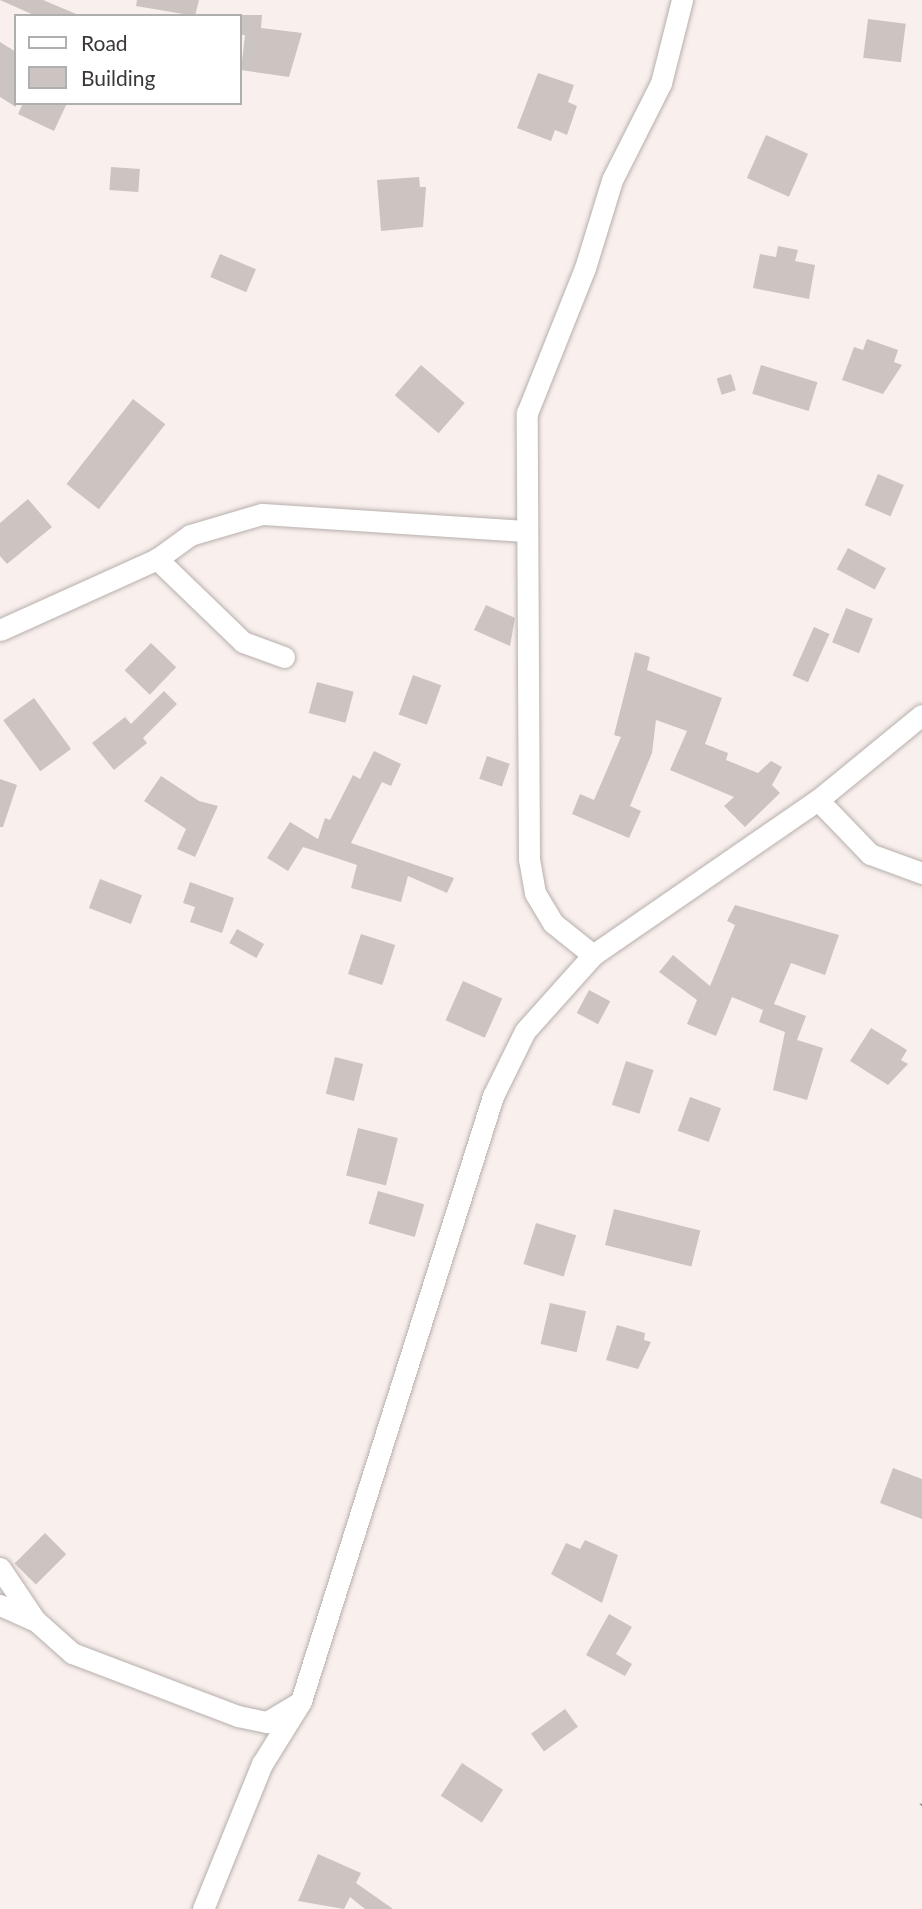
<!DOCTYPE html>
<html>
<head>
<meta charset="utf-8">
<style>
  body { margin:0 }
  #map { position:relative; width:922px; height:1909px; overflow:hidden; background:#f9f0ed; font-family:Lato,sans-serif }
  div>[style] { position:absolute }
  .building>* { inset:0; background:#ccc4c1; transform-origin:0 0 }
  .path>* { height:3.5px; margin-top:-1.75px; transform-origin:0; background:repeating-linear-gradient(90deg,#999391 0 5px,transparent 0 8.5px) }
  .roads { filter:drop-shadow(0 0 2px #b7afac) drop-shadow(0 0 2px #b7afac) }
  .minor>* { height:21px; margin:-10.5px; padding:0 10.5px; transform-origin:10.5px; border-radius:10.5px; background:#fff }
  span { translate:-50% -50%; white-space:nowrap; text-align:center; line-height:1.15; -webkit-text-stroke:5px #fff; paint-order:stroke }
  .legend { position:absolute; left:14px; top:14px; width:228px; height:91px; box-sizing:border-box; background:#fff; border:2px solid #b0afaf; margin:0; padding:9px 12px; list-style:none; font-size:21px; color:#3a3736 }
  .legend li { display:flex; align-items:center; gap:14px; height:35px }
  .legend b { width:35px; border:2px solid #b0afaf }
</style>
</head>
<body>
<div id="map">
  <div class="building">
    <div style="clip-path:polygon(0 0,43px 0,81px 16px,36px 16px)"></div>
    <div style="clip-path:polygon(137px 0,199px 0,195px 16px,136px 6px)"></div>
    <div style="clip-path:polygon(240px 15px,262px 15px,261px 28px,302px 33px,289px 77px,241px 70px,245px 35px,240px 35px)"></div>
    <div style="left:868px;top:19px;width:38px;height:39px;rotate:7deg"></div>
    <div style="clip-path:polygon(0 42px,16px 52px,16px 107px,0 97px)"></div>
    <div style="clip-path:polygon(538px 73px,574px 85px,568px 102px,577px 106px,567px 135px,555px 130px,551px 141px,517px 128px)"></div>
    <div style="clip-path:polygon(23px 103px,67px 103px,54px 131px,18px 114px)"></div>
    <div style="left:766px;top:135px;width:46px;height:47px;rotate:24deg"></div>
    <div style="left:111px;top:167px;width:29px;height:23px;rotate:4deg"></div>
    <div style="clip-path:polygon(419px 177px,420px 187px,426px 187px,423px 227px,381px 231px,377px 180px)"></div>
    <div style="clip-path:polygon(778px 246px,798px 250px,795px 261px,815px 265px,809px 299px,753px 288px,760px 254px,776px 257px)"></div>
    <div style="left:220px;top:254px;width:39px;height:25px;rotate:23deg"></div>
    <div style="clip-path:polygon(867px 339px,898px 350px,894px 362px,902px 365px,883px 394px,842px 380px,854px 347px,863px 350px)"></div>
    <div style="left:421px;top:365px;width:58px;height:40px;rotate:41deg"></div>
    <div style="left:761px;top:365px;width:59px;height:30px;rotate:17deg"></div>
    <div style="left:731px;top:374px;width:17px;height:15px;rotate:73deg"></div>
    <div style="left:133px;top:399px;width:41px;height:108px;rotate:38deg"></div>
    <div style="left:878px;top:474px;width:28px;height:34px;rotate:23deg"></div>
    <div style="clip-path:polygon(28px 499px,52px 527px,7px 564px,0 556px,0 523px)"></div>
    <div style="left:848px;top:548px;width:43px;height:24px;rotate:28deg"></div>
    <div style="clip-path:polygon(486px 605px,515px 618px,510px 646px,474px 630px)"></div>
    <div style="left:846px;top:608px;width:29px;height:37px;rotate:22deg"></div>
    <div style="left:814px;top:627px;width:17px;height:53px;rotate:24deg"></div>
    <div style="left:151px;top:643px;width:35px;height:38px;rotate:44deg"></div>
    <div style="clip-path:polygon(635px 652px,650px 657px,647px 670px,722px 698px,705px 744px,728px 753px,726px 760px,758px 773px,771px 761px,782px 767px,772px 785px,780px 793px,745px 827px,724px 806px,734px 797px,670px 770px,687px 731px,656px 720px,652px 753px,630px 806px,641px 811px,629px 838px,572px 814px,580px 794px,594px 800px,621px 737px,614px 735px)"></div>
    <div style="left:413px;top:675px;width:30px;height:42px;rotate:20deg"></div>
    <div style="left:317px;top:682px;width:38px;height:32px;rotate:15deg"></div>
    <div style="clip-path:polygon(164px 691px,177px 704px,143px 738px,147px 743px,114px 770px,92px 743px,125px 717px,131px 724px)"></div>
    <div style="left:34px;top:698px;width:63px;height:38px;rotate:54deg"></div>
    <div style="clip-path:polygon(374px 751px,401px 764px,391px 786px,382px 782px,351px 843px,454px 878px,447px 893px,408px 876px,401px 902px,351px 888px,357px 865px,303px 847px,288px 871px,267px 858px,290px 822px,318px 839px,325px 818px,330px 820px,353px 775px,360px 779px)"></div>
    <div style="left:487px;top:756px;width:24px;height:24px;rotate:19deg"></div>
    <div style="clip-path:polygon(161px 776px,199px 801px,218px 806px,195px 857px,177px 849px,186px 829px,144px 801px)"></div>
    <div style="clip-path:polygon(0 779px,17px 785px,3px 827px,0 827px)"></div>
    <div style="left:100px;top:879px;width:45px;height:31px;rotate:21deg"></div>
    <div style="clip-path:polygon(190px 882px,234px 898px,222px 933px,190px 922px,195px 907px,183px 903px)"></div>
    <div style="clip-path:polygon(735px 905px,839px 935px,825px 975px,791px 963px,774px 1004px,806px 1016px,797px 1040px,823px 1048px,807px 1100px,773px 1090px,785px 1032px,759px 1022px,763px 1010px,732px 997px,716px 1036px,687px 1024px,697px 1000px,659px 972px,673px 955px,710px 986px,735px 925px,727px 921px)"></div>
    <div style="left:237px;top:929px;width:31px;height:16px;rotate:29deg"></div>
    <div style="left:361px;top:934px;width:36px;height:42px;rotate:18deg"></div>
    <div style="left:463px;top:981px;width:43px;height:43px;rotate:24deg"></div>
    <div style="left:589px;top:990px;width:24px;height:26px;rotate:28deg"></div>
    <div style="clip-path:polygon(871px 1028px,907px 1050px,901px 1060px,908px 1064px,888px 1085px,850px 1061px)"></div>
    <div style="left:335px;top:1057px;width:29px;height:38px;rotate:14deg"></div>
    <div style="left:626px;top:1061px;width:29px;height:46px;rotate:18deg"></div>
    <div style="left:690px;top:1097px;width:33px;height:36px;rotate:20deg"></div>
    <div style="left:358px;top:1128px;width:41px;height:49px;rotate:14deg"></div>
    <div style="left:378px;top:1191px;width:48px;height:34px;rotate:16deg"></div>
    <div style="left:614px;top:1209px;width:89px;height:37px;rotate:14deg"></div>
    <div style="left:536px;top:1223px;width:42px;height:43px;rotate:17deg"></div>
    <div style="left:550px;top:1303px;width:37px;height:42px;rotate:13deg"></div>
    <div style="clip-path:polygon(617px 1325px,645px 1333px,644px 1340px,651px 1342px,638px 1369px,606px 1360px)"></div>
    <div style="clip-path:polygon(893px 1468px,922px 1479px,922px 1519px,880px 1503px)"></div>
    <div style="left:45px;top:1533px;width:30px;height:43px;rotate:45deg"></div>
    <div style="clip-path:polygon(585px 1540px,618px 1555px,602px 1603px,551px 1574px,566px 1543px,580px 1549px)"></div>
    <div style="clip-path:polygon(609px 1614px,632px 1627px,616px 1654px,632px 1664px,625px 1676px,586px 1655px)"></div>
    <div style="left:565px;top:1709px;width:22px;height:42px;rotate:54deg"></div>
    <div style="left:462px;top:1763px;width:49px;height:39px;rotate:33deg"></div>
    <div style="clip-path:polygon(318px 1854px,361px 1873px,356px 1883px,393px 1909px,365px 1909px,350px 1897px,344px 1909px,298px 1901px)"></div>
  </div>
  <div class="path">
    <div style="left:921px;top:1806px;width:2px;rotate:-63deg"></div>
  </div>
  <div class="roads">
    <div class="minor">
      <div style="left:0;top:630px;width:172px;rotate:-24.3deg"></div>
      <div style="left:284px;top:657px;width:44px;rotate:-159.9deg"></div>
      <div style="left:243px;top:642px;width:120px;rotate:-136deg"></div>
      <div style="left:157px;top:559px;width:41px;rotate:-36deg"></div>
      <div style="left:190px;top:535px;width:75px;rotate:-16.3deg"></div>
      <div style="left:262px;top:514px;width:265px;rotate:3.7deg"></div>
      <div style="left:818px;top:800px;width:75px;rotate:46.1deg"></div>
      <div style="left:870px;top:854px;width:55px;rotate:20.1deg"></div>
      <div style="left:593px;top:955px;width:51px;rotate:-141.3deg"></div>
      <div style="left:553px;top:923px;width:35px;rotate:-121deg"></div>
      <div style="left:535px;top:893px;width:35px;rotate:-100deg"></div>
      <div style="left:529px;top:859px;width:446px;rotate:-90.3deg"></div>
      <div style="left:527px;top:413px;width:156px;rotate:-68.2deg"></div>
      <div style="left:585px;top:268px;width:92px;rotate:-72.9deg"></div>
      <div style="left:612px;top:180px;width:109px;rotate:-63.2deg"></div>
      <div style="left:661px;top:83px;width:86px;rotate:-75.8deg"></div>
      <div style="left:0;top:1568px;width:63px;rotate:56.1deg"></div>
      <div style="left:35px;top:1620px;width:50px;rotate:41.7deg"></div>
      <div style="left:72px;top:1653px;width:178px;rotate:20.8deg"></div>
      <div style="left:238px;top:1716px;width:30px;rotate:12deg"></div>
      <div style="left:267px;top:1722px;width:35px;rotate:-31deg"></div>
      <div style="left:0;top:1605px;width:36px;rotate:24deg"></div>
      <div style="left:203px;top:1909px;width:157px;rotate:-67.9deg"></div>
      <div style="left:262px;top:1764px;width:74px;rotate:-58.2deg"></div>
      <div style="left:301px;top:1701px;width:635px;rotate:-72.39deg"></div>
      <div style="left:493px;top:1096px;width:72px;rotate:-63.8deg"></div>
      <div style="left:525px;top:1031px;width:102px;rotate:-48.2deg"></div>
      <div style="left:593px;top:955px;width:273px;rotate:-34.6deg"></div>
      <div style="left:818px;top:800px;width:134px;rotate:-39.3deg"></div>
    </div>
  </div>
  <ul class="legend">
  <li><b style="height:9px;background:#fff"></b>Road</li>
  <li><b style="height:19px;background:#ccc4c1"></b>Building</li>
  </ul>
</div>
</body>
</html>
